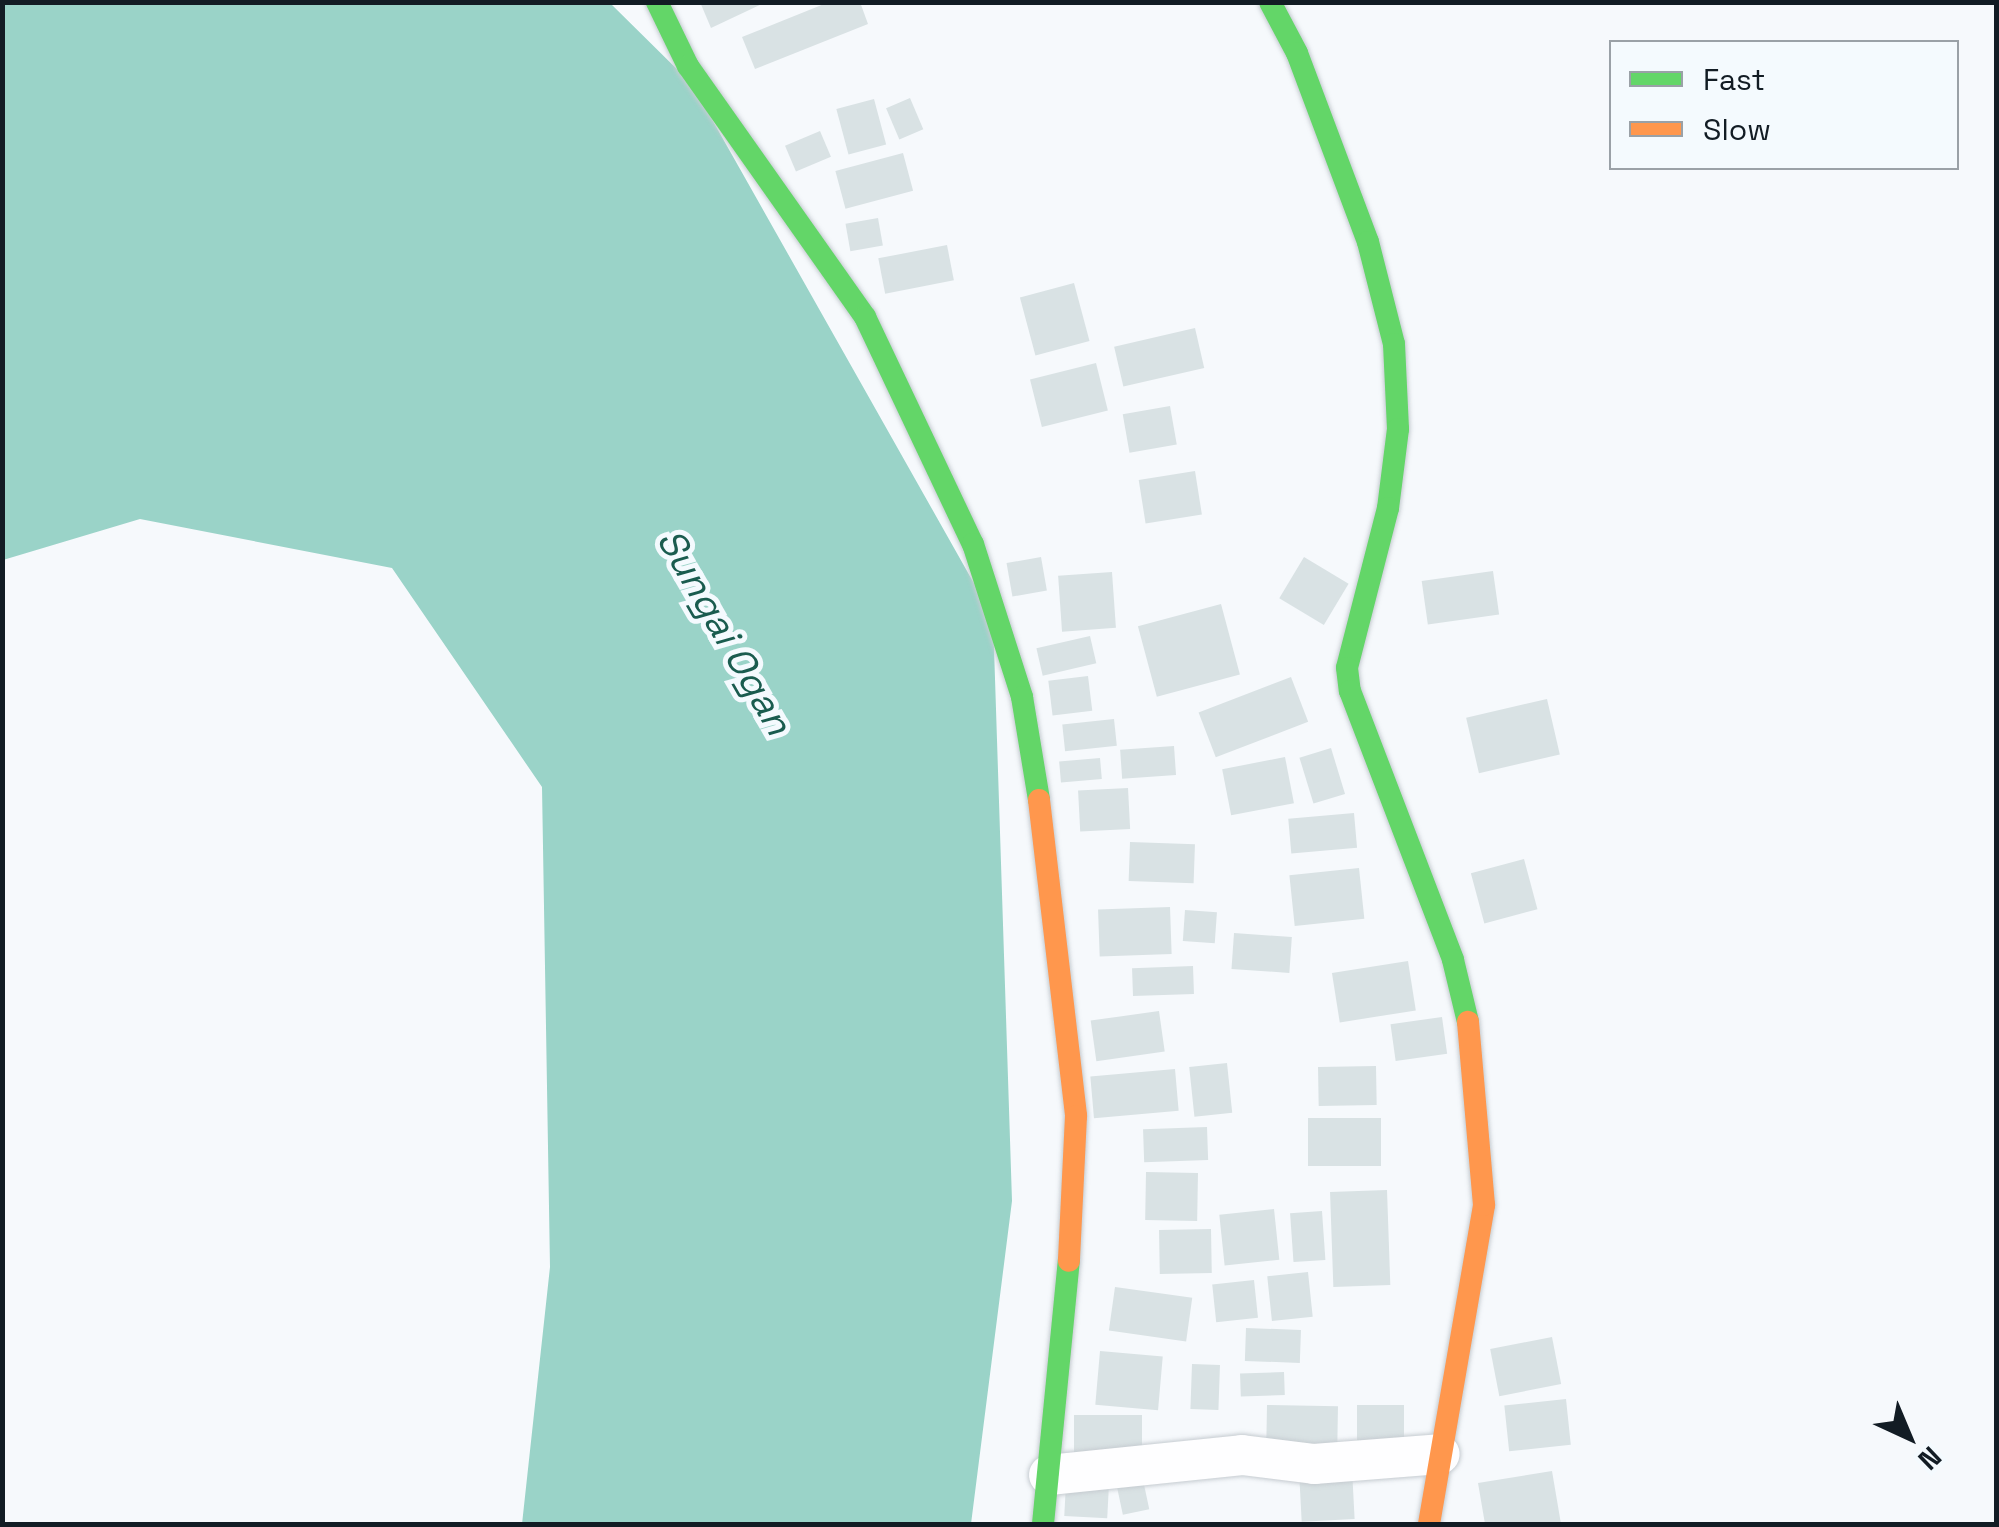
<!DOCTYPE html>
<html>
<head>
<meta charset="utf-8">
<style>
  body { margin:0 }
  #map { position:relative; width:1999px; height:1527px; overflow:hidden; background:#f6f9fc; font-family:"Space Grotesk",sans-serif }
  div>[style] { position:absolute }
  .water>* { inset:0; background:#9ad3c8 }
  .building>* { inset:0; background:#d9e2e4; transform-origin:0 0 }
  .roads { filter:drop-shadow(0 0 2px #c6ccd1) drop-shadow(0 0 2px #c6ccd1) }
  .street>* { height:40px; margin:-20px; padding:0 20px; transform-origin:20px; border-radius:20px; background:#fefeff }
  .fast>* { height:22px; margin:-11px; padding:0 11px; transform-origin:11px; border-radius:11px; background:#63d668 }
  .slow>* { height:22px; margin:-11px; padding:0 11px; transform-origin:11px; border-radius:11px; background:#ff974d }
  span { translate:-50% -50%; white-space:nowrap; text-align:center; line-height:1.15; -webkit-text-stroke:10px #f4fafe; paint-order:stroke }
  .water-label { font-size:38px; color:#1a5c4f; font-style:italic }
  .frame { position:absolute; inset:0; border:5px solid #121c24; pointer-events:none }
  .legend { position:absolute; left:1609px; top:40px; width:350px; height:130px; box-sizing:border-box; background:#f4fafe; border:2px solid #9aa1a7; margin:0; padding:12px 18px; list-style:none; font-size:30px; color:#121c24 }
  .legend li { display:flex; align-items:center; gap:20px; height:50px }
  .legend b { width:50px; border:2px solid #9aa1a7 }
  .north { position:absolute; left:1859px; top:1387px; width:100px; height:100px; -webkit-text-stroke:8px #f4fafe; paint-order:stroke; rotate:136deg; font-size:28px; font-weight:700; line-height:40px; text-align:center; color:#121c24 }
  .north::after { content:''; display:block; margin:auto; width:35px; height:45px; background:#121c24; clip-path:polygon(50% 0,100% 100%,50% 72%,0 100%) }
</style>
</head>
<body>
<div id="map">
  <div class="water">
    <div style="clip-path:polygon(3px 3px,610px 3px,692px 84px,993px 617px,1012px 1201px,971px 1524px,522px 1524px,550px 1267px,542px 787px,392px 568px,140px 519px,3px 560px)"></div>
  </div>
  <div class="building">
    <div style="clip-path:polygon(700px 2px,766px 2px,711px 28px)"></div>
    <div style="clip-path:polygon(829px 2px,860px 2px,868px 24px,755px 69px,742px 37px)"></div>
    <div style="left:910px;top:98px;width:34px;height:26px;rotate:67deg"></div>
    <div style="left:874px;top:99px;width:47px;height:39px;rotate:75deg"></div>
    <div style="left:820px;top:131px;width:28px;height:38px;rotate:67deg"></div>
    <div style="left:903px;top:153px;width:39px;height:70px;rotate:75deg"></div>
    <div style="left:878px;top:218px;width:28px;height:33px;rotate:80deg"></div>
    <div style="left:947px;top:245px;width:36px;height:70px;rotate:79deg"></div>
    <div style="left:1074px;top:283px;width:60px;height:56px;rotate:75deg"></div>
    <div style="left:1195px;top:328px;width:41px;height:83px;rotate:77deg"></div>
    <div style="left:1096px;top:363px;width:49px;height:68px;rotate:76deg"></div>
    <div style="left:1170px;top:406px;width:39px;height:48px;rotate:80deg"></div>
    <div style="left:1195px;top:471px;width:44px;height:57px;rotate:81deg"></div>
    <div style="left:1041px;top:557px;width:34px;height:35px;rotate:80deg"></div>
    <div style="left:1304px;top:557px;width:52px;height:48px;rotate:31deg"></div>
    <div style="left:1493px;top:571px;width:44px;height:72px;rotate:82deg"></div>
    <div style="left:1112px;top:572px;width:56px;height:54px;rotate:86deg"></div>
    <div style="left:1221px;top:604px;width:73px;height:86px;rotate:75deg"></div>
    <div style="left:1090px;top:636px;width:28px;height:55px;rotate:77deg"></div>
    <div style="left:1088px;top:676px;width:35px;height:40px;rotate:83deg"></div>
    <div style="left:1291px;top:677px;width:48px;height:99px;rotate:69deg"></div>
    <div style="left:1547px;top:699px;width:57px;height:83px;rotate:77deg"></div>
    <div style="left:1114px;top:719px;width:27px;height:52px;rotate:84deg"></div>
    <div style="left:1174px;top:746px;width:29px;height:54px;rotate:86deg"></div>
    <div style="left:1331px;top:748px;width:48px;height:33px;rotate:73deg"></div>
    <div style="left:1285px;top:757px;width:47px;height:64px;rotate:79deg"></div>
    <div style="left:1100px;top:758px;width:21px;height:41px;rotate:85deg"></div>
    <div style="left:1128px;top:788px;width:41px;height:50px;rotate:87deg"></div>
    <div style="left:1354px;top:813px;width:35px;height:66px;rotate:85deg"></div>
    <div style="left:1130px;top:842px;width:65px;height:39px;rotate:2deg"></div>
    <div style="left:1524px;top:859px;width:52px;height:55px;rotate:75deg"></div>
    <div style="left:1359px;top:868px;width:51px;height:70px;rotate:84deg"></div>
    <div style="left:1170px;top:907px;width:47px;height:72px;rotate:88deg"></div>
    <div style="left:1185px;top:910px;width:32px;height:31px;rotate:4deg"></div>
    <div style="left:1234px;top:933px;width:58px;height:36px;rotate:4deg"></div>
    <div style="left:1408px;top:961px;width:50px;height:77px;rotate:81deg"></div>
    <div style="left:1193px;top:966px;width:28px;height:61px;rotate:88deg"></div>
    <div style="left:1159px;top:1011px;width:41px;height:69px;rotate:82deg"></div>
    <div style="left:1442px;top:1017px;width:37px;height:52px;rotate:82deg"></div>
    <div style="left:1227px;top:1063px;width:50px;height:38px;rotate:84deg"></div>
    <div style="left:1376px;top:1066px;width:39px;height:58px;rotate:89deg"></div>
    <div style="left:1175px;top:1069px;width:42px;height:85px;rotate:85deg"></div>
    <div style="left:1381px;top:1118px;width:48px;height:73px;rotate:90deg"></div>
    <div style="left:1207px;top:1127px;width:33px;height:64px;rotate:88deg"></div>
    <div style="left:1146px;top:1172px;width:52px;height:48px;rotate:1deg"></div>
    <div style="left:1387px;top:1190px;width:95px;height:57px;rotate:88deg"></div>
    <div style="left:1274px;top:1209px;width:51px;height:55px;rotate:84deg"></div>
    <div style="left:1322px;top:1211px;width:49px;height:32px;rotate:86deg"></div>
    <div style="left:1211px;top:1229px;width:44px;height:52px;rotate:89deg"></div>
    <div style="left:1308px;top:1272px;width:45px;height:41px;rotate:84deg"></div>
    <div style="left:1254px;top:1280px;width:38px;height:42px;rotate:84deg"></div>
    <div style="left:1115px;top:1287px;width:78px;height:44px;rotate:8deg"></div>
    <div style="left:1246px;top:1328px;width:55px;height:33px;rotate:2deg"></div>
    <div style="left:1552px;top:1337px;width:48px;height:63px;rotate:79deg"></div>
    <div style="left:1100px;top:1351px;width:63px;height:54px;rotate:5deg"></div>
    <div style="left:1192px;top:1364px;width:28px;height:45px;rotate:2deg"></div>
    <div style="left:1284px;top:1372px;width:23px;height:44px;rotate:88deg"></div>
    <div style="left:1566px;top:1399px;width:46px;height:62px;rotate:84deg"></div>
    <div style="left:1267px;top:1405px;width:71px;height:52px;rotate:1deg"></div>
    <div style="left:1357px;top:1405px;width:47px;height:49px"></div>
    <div style="left:1142px;top:1415px;width:52px;height:68px;rotate:90deg"></div>
    <div style="left:1352px;top:1469px;width:50px;height:53px;rotate:87deg"></div>
    <div style="clip-path:polygon(1552px 1471px,1561px 1524px,1485px 1524px,1478px 1483px)"></div>
    <div style="left:1142px;top:1475px;width:35px;height:27px;rotate:78deg"></div>
    <div style="left:1066px;top:1483px;width:43px;height:33px;rotate:3deg"></div>
  </div>
  <div class="roads">
    <div class="street">
      <div style="left:1049px;top:1475px;width:194px;rotate:-5.9deg"></div>
      <div style="left:1242px;top:1455px;width:73px;rotate:7.1deg"></div>
      <div style="left:1314px;top:1464px;width:126px;rotate:-4.5deg"></div>
    </div>
    <div class="fast">
      <div style="left:657px;top:2px;width:71px;rotate:64.2deg"></div>
      <div style="left:688px;top:66px;width:307px;rotate:54.8deg"></div>
      <div style="left:865px;top:317px;width:251px;rotate:64.6deg"></div>
      <div style="left:973px;top:544px;width:161px;rotate:72.2deg"></div>
      <div style="left:1022px;top:697px;width:104px;rotate:80.6deg"></div>
      <div style="left:1270px;top:2px;width:58px;rotate:62.1deg"></div>
      <div style="left:1297px;top:53px;width:202px;rotate:69.4deg"></div>
      <div style="left:1368px;top:242px;width:105px;rotate:75.7deg"></div>
      <div style="left:1394px;top:344px;width:85px;rotate:87.3deg"></div>
      <div style="left:1398px;top:429px;width:80px;rotate:97.2deg"></div>
      <div style="left:1388px;top:508px;width:165px;rotate:104.4deg"></div>
      <div style="left:1347px;top:668px;width:23px;rotate:83deg"></div>
      <div style="left:1350px;top:691px;width:288px;rotate:69deg"></div>
      <div style="left:1453px;top:960px;width:64px;rotate:76.4deg"></div>
      <div style="left:1043px;top:1524px;width:264px;rotate:-84.4deg"></div>
    </div>
    <div class="slow">
      <div style="left:1039px;top:800px;width:318px;rotate:83.3deg"></div>
      <div style="left:1076px;top:1116px;width:145px;rotate:92.8deg"></div>
      <div style="left:1429px;top:1524px;width:324px;rotate:-80.2deg"></div>
      <div style="left:1484px;top:1205px;width:184px;rotate:-95deg"></div>
    </div>
  </div>
  <div class="water-label">
    <span style="left:724px;top:632px;rotate:60deg">Sungai Ogan</span>
  </div>
  <div class="frame"></div>
  <ul class="legend">
  <li><b style="height:12px;background:#63d668"></b>Fast</li>
  <li><b style="height:12px;background:#ff974d"></b>Slow</li>
  </ul>
  <div class="north">N</div>
</div>
</body>
</html>
